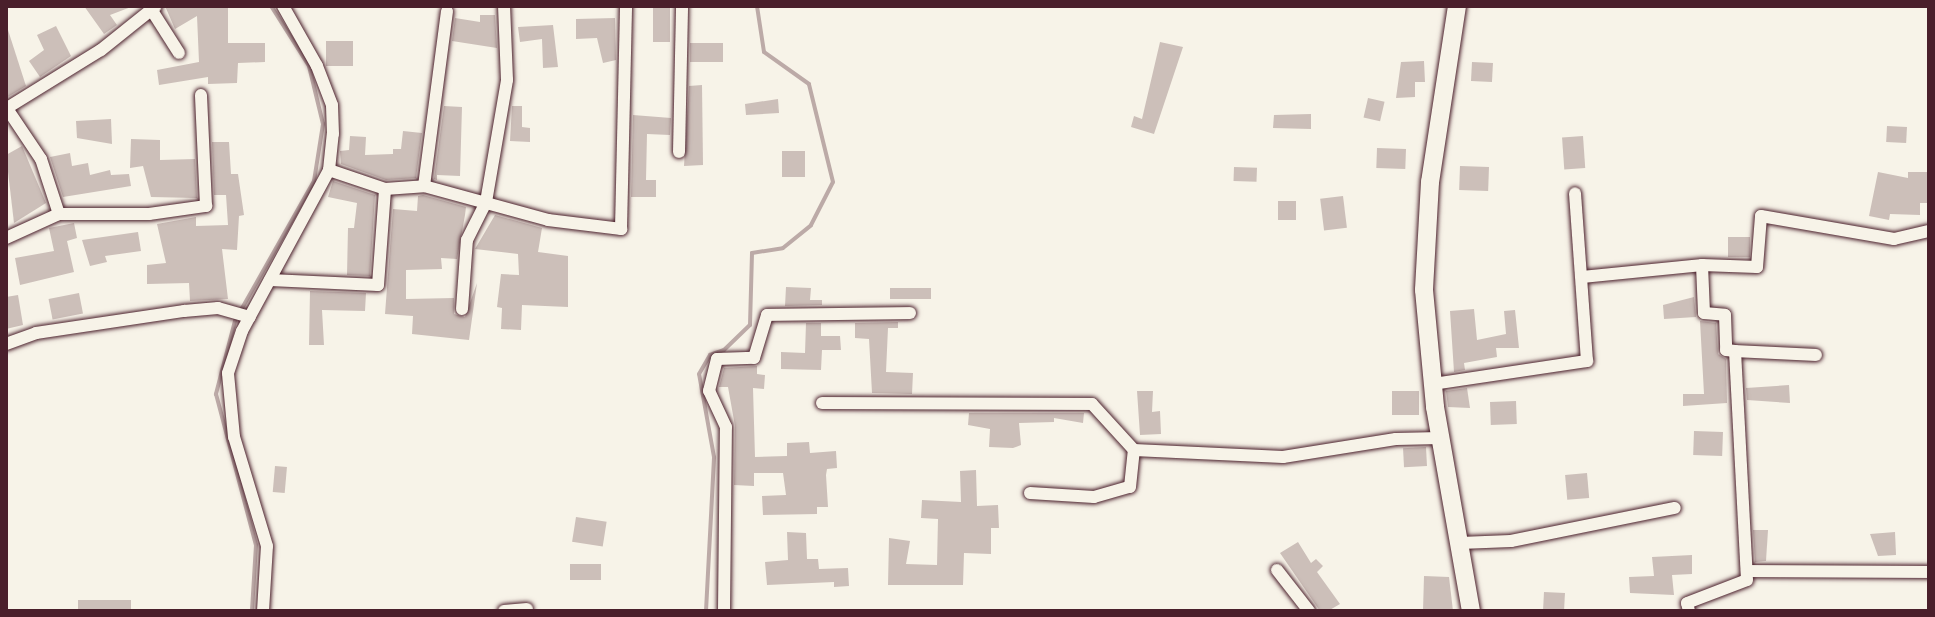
<!DOCTYPE html>
<html>
<head>
<meta charset="utf-8">
<style>
  body { margin:0 }
  #map { position:relative; width:1935px; height:617px; overflow:hidden; background:#f7f3e8; font-family:"Comic Neue",sans-serif }
  div>[style] { position:absolute }
  .stream>* { height:4px; margin:-2px; padding:0 2px; transform-origin:2px; border-radius:2px; background:#bcaaa7 }
  .building>* { inset:0; background:#ccbfb9; transform-origin:0 0 }
  .roads { filter:drop-shadow(0 0 2px #4a1f2b) drop-shadow(0 0 2px #4a1f2b) }
  .street>* { height:12px; margin:-6px; padding:0 6px; transform-origin:6px; border-radius:6px; background:#f7f3e8 }
  .secondary>* { height:18px; margin:-9px; padding:0 9px; transform-origin:9px; border-radius:9px; background:#f7f3e8 }
  span { translate:-50% -50%; white-space:nowrap; text-align:center; line-height:1.15; -webkit-text-stroke:6px #f7f3e8; paint-order:stroke }
  .frame { position:absolute; inset:0; border:8px solid #4a1f2b; pointer-events:none }
</style>
</head>
<body>
<div id="map">
  <div class="stream">
    <div style="left:241px;top:310px;width:148px;rotate:-60.5deg"></div>
    <div style="left:314px;top:181px;width:58px;rotate:-81deg"></div>
    <div style="left:323px;top:124px;width:60px;rotate:-103.6deg"></div>
    <div style="left:309px;top:66px;width:71px;rotate:-122.3deg"></div>
    <div style="left:236px;top:317px;width:80px;rotate:104.6deg"></div>
    <div style="left:216px;top:394px;width:156px;rotate:75.2deg"></div>
    <div style="left:256px;top:545px;width:66px;rotate:93.5deg"></div>
    <div style="left:706px;top:611px;width:154px;rotate:-87deg"></div>
    <div style="left:714px;top:457px;width:84px;rotate:-100.2deg"></div>
    <div style="left:699px;top:374px;width:22px;rotate:-60deg"></div>
    <div style="left:710px;top:355px;width:15px;rotate:-20deg"></div>
    <div style="left:724px;top:350px;width:36px;rotate:-44deg"></div>
    <div style="left:750px;top:325px;width:72px;rotate:-88.4deg"></div>
    <div style="left:752px;top:253px;width:31px;rotate:-9deg"></div>
    <div style="left:783px;top:248px;width:36px;rotate:-39deg"></div>
    <div style="left:811px;top:225px;width:48px;rotate:-62.9deg"></div>
    <div style="left:833px;top:182px;width:101px;rotate:-103.8deg"></div>
    <div style="left:809px;top:84px;width:55px;rotate:-144.6deg"></div>
    <div style="left:764px;top:52px;width:47px;rotate:-98.7deg"></div>
  </div>
  <div class="building">
    <div style="clip-path:polygon(84px 6px,130px 6px,131px 7px,110px 15px,117px 25px,104px 34px)"></div>
    <div style="clip-path:polygon(165px 6px,228px 6px,228px 43px,265px 43px,265px 62px,238px 63px,237px 83px,208px 84px,208px 77px,159px 85px,157px 70px,199px 62px,197px 16px,175px 29px)"></div>
    <div style="left:653px;top:6px;width:17px;height:36px"></div>
    <div style="clip-path:polygon(480px 15px,495px 15px,497px 48px,452px 41px,455px 18px,480px 22px)"></div>
    <div style="clip-path:polygon(615px 18px,616px 60px,603px 63px,597px 38px,576px 39px,576px 19px)"></div>
    <div style="clip-path:polygon(553px 25px,558px 67px,543px 68px,542px 39px,520px 42px,518px 27px)"></div>
    <div style="clip-path:polygon(56px 26px,71px 56px,40px 77px,29px 61px,44px 50px,37px 35px)"></div>
    <div style="clip-path:polygon(8px 30px,26px 86px,6px 98px,6px 31px)"></div>
    <div style="left:353px;top:41px;width:25px;height:27px;rotate:90deg"></div>
    <div style="clip-path:polygon(1160px 42px,1183px 47px,1154px 134px,1131px 127px,1134px 116px,1142px 119px)"></div>
    <div style="left:723px;top:43px;width:19px;height:33px;rotate:90deg"></div>
    <div style="clip-path:polygon(1424px 61px,1425px 82px,1415px 82px,1415px 97px,1396px 98px,1401px 62px)"></div>
    <div style="left:1472px;top:62px;width:21px;height:19px;rotate:3deg"></div>
    <div style="clip-path:polygon(702px 85px,703px 165px,684px 166px,689px 86px)"></div>
    <div style="left:1368px;top:98px;width:17px;height:20px;rotate:13deg"></div>
    <div style="clip-path:polygon(778px 99px,779px 113px,746px 115px,745px 104px)"></div>
    <div style="clip-path:polygon(444px 106px,462px 107px,460px 176px,437px 175px,437px 180px,434px 179px)"></div>
    <div style="clip-path:polygon(512px 106px,522px 106px,522px 127px,530px 128px,530px 142px,510px 141px)"></div>
    <div style="clip-path:polygon(1311px 114px,1311px 129px,1273px 128px,1274px 115px)"></div>
    <div style="clip-path:polygon(633px 115px,671px 118px,670px 135px,647px 134px,646px 180px,656px 180px,656px 197px,631px 197px)"></div>
    <div style="clip-path:polygon(111px 119px,112px 144px,77px 138px,76px 121px)"></div>
    <div style="left:1887px;top:126px;width:20px;height:16px;rotate:3deg"></div>
    <div style="clip-path:polygon(403px 131px,422px 133px,416px 178px,386px 180px,341px 164px,340px 151px,349px 150px,350px 136px,366px 137px,365px 155px,393px 154px,393px 149px,401px 149px)"></div>
    <div style="left:1583px;top:136px;width:32px;height:21px;rotate:86deg"></div>
    <div style="clip-path:polygon(131px 139px,160px 140px,160px 160px,195px 159px,197px 198px,151px 197px,143px 166px,130px 168px)"></div>
    <div style="clip-path:polygon(212px 142px,229px 142px,231px 174px,238px 174px,244px 215px,239px 216px,237px 250px,222px 249px,228px 299px,190px 301px,189px 283px,147px 284px,147px 265px,166px 263px,157px 224px,196px 217px,196px 226px,228px 225px,226px 195px,214px 195px)"></div>
    <div style="clip-path:polygon(22px 146px,46px 203px,14px 223px,6px 155px)"></div>
    <div style="left:1377px;top:148px;width:29px;height:20px;rotate:2deg"></div>
    <div style="left:782px;top:151px;width:23px;height:26px"></div>
    <div style="clip-path:polygon(70px 153px,72px 166px,88px 163px,90px 175px,110px 170px,111px 175px,129px 174px,131px 186px,63px 197px,50px 157px)"></div>
    <div style="left:1460px;top:166px;width:29px;height:24px;rotate:2deg"></div>
    <div style="left:1234px;top:167px;width:23px;height:14px;rotate:2deg"></div>
    <div style="clip-path:polygon(1878px 172px,1908px 178px,1908px 172px,1929px 172px,1928px 203px,1920px 203px,1920px 215px,1890px 214px,1889px 220px,1869px 216px)"></div>
    <div style="clip-path:polygon(333px 181px,375px 195px,370px 276px,347px 275px,348px 228px,354px 228px,357px 203px,328px 197px)"></div>
    <div style="clip-path:polygon(423px 195px,466px 207px,465px 215px,457px 259px,441px 258px,442px 269px,406px 270px,406px 299px,454px 298px,454px 314px,465px 317px,477px 283px,469px 340px,412px 334px,413px 316px,385px 314px,393px 209px,417px 211px,418px 196px)"></div>
    <div style="left:1343px;top:196px;width:32px;height:23px;rotate:83deg"></div>
    <div style="left:1278px;top:201px;width:18px;height:19px"></div>
    <div style="clip-path:polygon(495px 215px,542px 228px,538px 252px,568px 256px,568px 307px,522px 305px,521px 330px,501px 329px,502px 308px,497px 307px,501px 274px,519px 275px,518px 254px,475px 249px)"></div>
    <div style="clip-path:polygon(74px 223px,77px 238px,67px 241px,74px 272px,20px 285px,15px 258px,54px 251px,49px 228px)"></div>
    <div style="clip-path:polygon(138px 232px,141px 251px,105px 256px,107px 262px,90px 266px,82px 240px)"></div>
    <div style="left:1728px;top:237px;width:22px;height:20px"></div>
    <div style="clip-path:polygon(786px 287px,811px 288px,810px 300px,822px 300px,822px 305px,785px 306px)"></div>
    <div style="left:890px;top:288px;width:41px;height:11px"></div>
    <div style="clip-path:polygon(310px 291px,366px 293px,365px 311px,322px 310px,324px 345px,309px 345px)"></div>
    <div style="left:79px;top:293px;width:21px;height:31px;rotate:79deg"></div>
    <div style="clip-path:polygon(18px 295px,23px 325px,6px 329px,6px 297px)"></div>
    <div style="clip-path:polygon(1694px 297px,1696px 317px,1664px 319px,1663px 305px)"></div>
    <div style="clip-path:polygon(1474px 309px,1477px 340px,1506px 334px,1504px 311px,1515px 310px,1519px 348px,1496px 348px,1497px 357px,1464px 363px,1465px 370px,1454px 372px,1450px 311px)"></div>
    <div style="clip-path:polygon(1700px 321px,1716px 323px,1718px 354px,1726px 359px,1727px 403px,1683px 406px,1683px 394px,1704px 394px)"></div>
    <div style="clip-path:polygon(898px 322px,898px 328px,888px 328px,886px 372px,913px 373px,912px 394px,872px 393px,869px 339px,855px 338px,855px 323px)"></div>
    <div style="clip-path:polygon(806px 323px,821px 323px,821px 336px,840px 336px,841px 350px,822px 350px,821px 370px,781px 369px,781px 352px,805px 353px)"></div>
    <div style="clip-path:polygon(757px 366px,757px 374px,765px 375px,764px 389px,753px 388px,755px 457px,787px 456px,787px 443px,809px 442px,810px 453px,836px 451px,837px 468px,827px 469px,826px 475px,828px 507px,817px 507px,817px 514px,763px 515px,762px 496px,786px 495px,783px 473px,754px 473px,754px 486px,734px 485px,735px 426px,728px 387px,719px 387px,724px 368px)"></div>
    <div style="clip-path:polygon(1789px 385px,1790px 403px,1747px 400px,1746px 388px)"></div>
    <div style="clip-path:polygon(1467px 388px,1470px 408px,1448px 407px,1446px 391px)"></div>
    <div style="clip-path:polygon(1137px 391px,1153px 391px,1152px 412px,1160px 411px,1161px 434px,1140px 435px)"></div>
    <div style="left:1392px;top:391px;width:27px;height:24px"></div>
    <div style="left:1516px;top:401px;width:23px;height:26px;rotate:88deg"></div>
    <div style="clip-path:polygon(969px 413px,1084px 413px,1083px 423px,1054px 418px,1054px 422px,1019px 423px,1021px 445px,1013px 448px,989px 447px,990px 429px,968px 425px)"></div>
    <div style="left:1694px;top:431px;width:29px;height:24px;rotate:2deg"></div>
    <div style="left:1426px;top:447px;width:19px;height:23px;rotate:87deg"></div>
    <div style="left:275px;top:466px;width:12px;height:26px;rotate:5deg"></div>
    <div style="clip-path:polygon(976px 470px,977px 506px,998px 505px,999px 528px,991px 528px,991px 554px,964px 553px,963px 585px,888px 585px,889px 538px,910px 541px,906px 564px,937px 565px,938px 519px,921px 518px,922px 500px,961px 502px,960px 471px)"></div>
    <div style="left:1587px;top:473px;width:25px;height:22px;rotate:85deg"></div>
    <div style="left:576px;top:517px;width:31px;height:25px;rotate:9deg"></div>
    <div style="clip-path:polygon(1753px 530px,1768px 530px,1766px 561px,1755px 562px)"></div>
    <div style="clip-path:polygon(787px 532px,806px 533px,807px 559px,818px 559px,819px 569px,848px 568px,849px 586px,834px 587px,834px 582px,767px 585px,765px 562px,788px 560px)"></div>
    <div style="clip-path:polygon(1895px 532px,1896px 555px,1878px 556px,1870px 534px)"></div>
    <div style="clip-path:polygon(1298px 542px,1311px 563px,1316px 559px,1323px 566px,1317px 572px,1340px 604px,1328px 611px,1320px 611px,1280px 553px)"></div>
    <div style="clip-path:polygon(1692px 555px,1692px 574px,1672px 575px,1674px 595px,1630px 593px,1629px 577px,1654px 576px,1652px 557px)"></div>
    <div style="left:570px;top:564px;width:31px;height:16px"></div>
    <div style="clip-path:polygon(1424px 576px,1449px 577px,1453px 611px,1423px 611px)"></div>
    <div style="left:1544px;top:592px;width:21px;height:17px;rotate:3deg"></div>
    <div style="left:131px;top:600px;width:11px;height:53px;rotate:90deg"></div>
  </div>
  <div class="roads">
    <div class="street">
      <div style="left:151px;top:9px;width:52px;rotate:57.5deg"></div>
      <div style="left:6px;top:107px;width:63px;rotate:56.1deg"></div>
      <div style="left:41px;top:159px;width:58px;rotate:71.9deg"></div>
      <div style="left:7px;top:108px;width:110px;rotate:-31.7deg"></div>
      <div style="left:101px;top:50px;width:70px;rotate:-38.7deg"></div>
      <div style="left:679px;top:152px;width:146px;rotate:-88.8deg"></div>
      <div style="left:329px;top:170px;width:59px;rotate:18.7deg"></div>
      <div style="left:385px;top:189px;width:39px;rotate:-4deg"></div>
      <div style="left:424px;top:186px;width:129px;rotate:15.3deg"></div>
      <div style="left:548px;top:220px;width:74px;rotate:7deg"></div>
      <div style="left:621px;top:229px;width:223px;rotate:-88.7deg"></div>
      <div style="left:424px;top:186px;width:176px;rotate:-82.5deg"></div>
      <div style="left:6px;top:238px;width:58px;rotate:-24.4deg"></div>
      <div style="left:59px;top:214px;width:90px"></div>
      <div style="left:149px;top:214px;width:58px;rotate:-8deg"></div>
      <div style="left:206px;top:206px;width:111px;rotate:-92.6deg"></div>
      <div style="left:1702px;top:265px;width:48px;rotate:87.6deg"></div>
      <div style="left:1704px;top:313px;width:21px;rotate:5deg"></div>
      <div style="left:1725px;top:315px;width:35px;rotate:88deg"></div>
      <div style="left:1726px;top:350px;width:9px;rotate:6deg"></div>
      <div style="left:1582px;top:277px;width:121px;rotate:-5.7deg"></div>
      <div style="left:1702px;top:265px;width:55px;rotate:2.1deg"></div>
      <div style="left:1757px;top:267px;width:51px;rotate:-85.5deg"></div>
      <div style="left:1761px;top:216px;width:135px;rotate:9.8deg"></div>
      <div style="left:1894px;top:239px;width:36px;rotate:-13deg"></div>
      <div style="left:270px;top:280px;width:108px;rotate:2.7deg"></div>
      <div style="left:378px;top:285px;width:96px;rotate:-85.8deg"></div>
      <div style="left:462px;top:309px;width:69px;rotate:-85.9deg"></div>
      <div style="left:467px;top:240px;width:42px;rotate:-63.4deg"></div>
      <div style="left:486px;top:202px;width:124px;rotate:-80.2deg"></div>
      <div style="left:507px;top:80px;width:74px;rotate:-92.3deg"></div>
      <div style="left:6px;top:344px;width:32px;rotate:-20deg"></div>
      <div style="left:36px;top:333px;width:150px;rotate:-8.5deg"></div>
      <div style="left:184px;top:311px;width:34px;rotate:-5deg"></div>
      <div style="left:218px;top:308px;width:33px;rotate:16deg"></div>
      <div style="left:1433px;top:384px;width:156px;rotate:-8.5deg"></div>
      <div style="left:1587px;top:361px;width:168px;rotate:-94.1deg"></div>
      <div style="left:822px;top:403px;width:270px;rotate:0.2deg"></div>
      <div style="left:1092px;top:404px;width:62px;rotate:47.6deg"></div>
      <div style="left:1030px;top:493px;width:64px;rotate:3.6deg"></div>
      <div style="left:1094px;top:497px;width:37px;rotate:-16deg"></div>
      <div style="left:1130px;top:487px;width:37px;rotate:-84deg"></div>
      <div style="left:1134px;top:450px;width:149px;rotate:2.7deg"></div>
      <div style="left:1283px;top:457px;width:114px;rotate:-9.1deg"></div>
      <div style="left:1396px;top:439px;width:44px;rotate:-1.3deg"></div>
      <div style="left:1460px;top:543px;width:51px;rotate:-2.2deg"></div>
      <div style="left:1511px;top:541px;width:167px;rotate:-11.4deg"></div>
      <div style="left:1277px;top:570px;width:52px;rotate:52deg"></div>
      <div style="left:1747px;top:571px;width:182px;rotate:0.3deg"></div>
      <div style="left:263px;top:611px;width:65px;rotate:-86.5deg"></div>
      <div style="left:267px;top:546px;width:114px;rotate:-106.8deg"></div>
      <div style="left:234px;top:437px;width:64px;rotate:-95.4deg"></div>
      <div style="left:228px;top:373px;width:44px;rotate:-71.6deg"></div>
      <div style="left:242px;top:331px;width:183px;rotate:-61.6deg"></div>
      <div style="left:329px;top:170px;width:36px;rotate:-84deg"></div>
      <div style="left:333px;top:134px;width:29px;rotate:-92deg"></div>
      <div style="left:332px;top:105px;width:42px;rotate:-111deg"></div>
      <div style="left:317px;top:66px;width:69px;rotate:-119.5deg"></div>
      <div style="left:504px;top:611px;width:23px;rotate:-5deg"></div>
      <div style="left:724px;top:611px;width:184px;rotate:-89.4deg"></div>
      <div style="left:726px;top:427px;width:40px;rotate:-115deg"></div>
      <div style="left:709px;top:391px;width:33px;rotate:-76deg"></div>
      <div style="left:717px;top:359px;width:37px;rotate:-2deg"></div>
      <div style="left:754px;top:358px;width:45px;rotate:-73.2deg"></div>
      <div style="left:767px;top:315px;width:143px;rotate:-0.8deg"></div>
      <div style="left:1689px;top:611px;width:8px;rotate:-104deg"></div>
      <div style="left:1687px;top:603px;width:64px;rotate:-21deg"></div>
      <div style="left:1747px;top:580px;width:229px;rotate:-93deg"></div>
      <div style="left:1735px;top:351px;width:81px;rotate:2.8deg"></div>
    </div>
    <div class="secondary">
      <div style="left:1457px;top:6px;width:178px;rotate:98.7deg"></div>
      <div style="left:1430px;top:182px;width:108px;rotate:93.2deg"></div>
      <div style="left:1424px;top:290px;width:118px;rotate:84.6deg"></div>
      <div style="left:1435px;top:407px;width:207px;rotate:80deg"></div>
    </div>
  </div>
  <div class="frame"></div>
</div>
</body>
</html>
